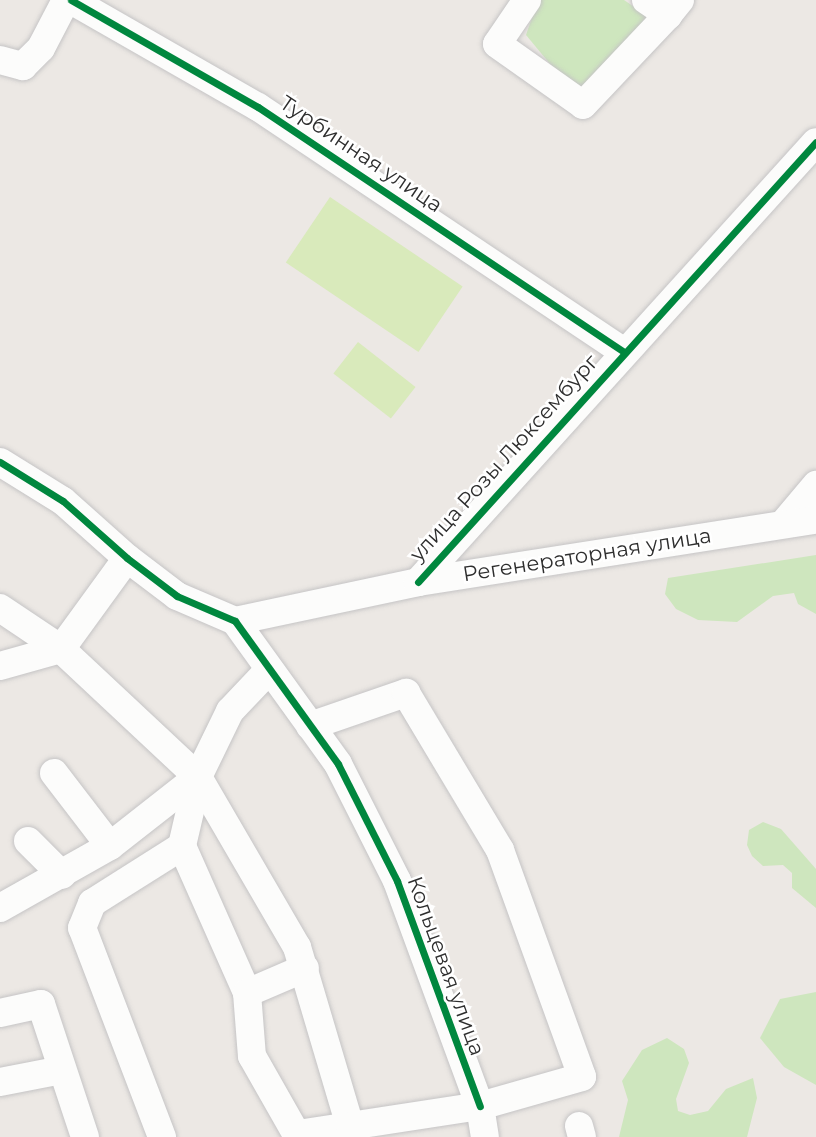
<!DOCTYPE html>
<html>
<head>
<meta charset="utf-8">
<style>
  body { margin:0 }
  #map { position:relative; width:816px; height:1137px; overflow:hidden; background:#ece8e4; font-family:Montserrat,sans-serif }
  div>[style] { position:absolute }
  .green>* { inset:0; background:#cee6be }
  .pitch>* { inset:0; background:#d9eabb; transform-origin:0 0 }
  .roads { filter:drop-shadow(0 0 2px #c5c4c5) drop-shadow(0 0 2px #c5c4c5) }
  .minor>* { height:28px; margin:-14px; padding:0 14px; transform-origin:14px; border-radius:14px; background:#fcfcfb }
  .cycleway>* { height:7px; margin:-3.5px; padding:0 3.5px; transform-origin:3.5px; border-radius:3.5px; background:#00873e }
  span { translate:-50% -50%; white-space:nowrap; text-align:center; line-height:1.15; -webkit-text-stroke:5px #fff; paint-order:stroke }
  .street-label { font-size:21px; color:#2e2e2e }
</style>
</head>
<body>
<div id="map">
  <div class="green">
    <div style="clip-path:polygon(538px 0,624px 0,652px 19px,582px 87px,560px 76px,526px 35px)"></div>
    <div style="clip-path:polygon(816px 555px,816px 614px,798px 604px,794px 593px,773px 596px,737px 622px,698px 620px,676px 609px,665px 594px,668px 578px)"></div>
    <div style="clip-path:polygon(763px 822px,781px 829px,816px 869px,816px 908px,792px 888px,792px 873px,783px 865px,763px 866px,752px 856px,747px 845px,749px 830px)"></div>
    <div style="clip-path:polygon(816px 992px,816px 1085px,784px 1067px,760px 1038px,780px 999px)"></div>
    <div style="clip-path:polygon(667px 1038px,684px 1049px,689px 1063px,676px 1099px,678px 1111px,690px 1115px,708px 1111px,726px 1089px,753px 1078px,757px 1098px,747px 1137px,619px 1137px,628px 1100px,622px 1081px,642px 1050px)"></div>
  </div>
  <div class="pitch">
    <div style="left:330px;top:197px;width:160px;height:79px;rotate:34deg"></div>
    <div style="left:358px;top:342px;width:73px;height:40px;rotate:38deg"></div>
  </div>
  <div class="roads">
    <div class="minor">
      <div style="left:71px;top:0;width:215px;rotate:29.8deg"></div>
      <div style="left:258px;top:107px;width:439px;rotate:33.8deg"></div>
      <div style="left:527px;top:0;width:53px;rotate:124.3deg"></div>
      <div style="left:497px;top:44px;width:105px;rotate:35.3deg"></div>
      <div style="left:583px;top:105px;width:124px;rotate:-46.6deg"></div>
      <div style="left:646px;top:0;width:27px;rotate:34deg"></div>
      <div style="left:668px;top:15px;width:19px;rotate:-51deg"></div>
      <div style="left:0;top:60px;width:24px;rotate:15deg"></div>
      <div style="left:23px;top:66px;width:25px;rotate:-45deg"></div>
      <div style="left:41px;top:48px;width:54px;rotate:-62.5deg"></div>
      <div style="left:0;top:462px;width:74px;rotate:31.8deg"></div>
      <div style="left:63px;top:501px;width:86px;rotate:41.7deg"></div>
      <div style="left:127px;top:558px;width:63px;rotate:37.2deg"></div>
      <div style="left:177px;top:596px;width:63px;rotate:23.3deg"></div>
      <div style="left:235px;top:621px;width:176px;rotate:54.2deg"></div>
      <div style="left:338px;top:764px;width:131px;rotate:63.2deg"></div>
      <div style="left:397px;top:881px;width:240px;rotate:69.8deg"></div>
      <div style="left:480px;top:1106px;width:31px;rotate:81deg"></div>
      <div style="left:784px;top:523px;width:50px;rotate:-49.9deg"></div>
      <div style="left:418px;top:582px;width:593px;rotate:-47.87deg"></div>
      <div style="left:0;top:608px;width:73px;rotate:33.9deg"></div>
      <div style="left:61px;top:649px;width:187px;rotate:43.1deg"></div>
      <div style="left:198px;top:777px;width:197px;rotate:59.8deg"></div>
      <div style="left:297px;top:947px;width:187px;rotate:73.5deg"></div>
      <div style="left:350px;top:1126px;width:53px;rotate:171.3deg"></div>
      <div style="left:235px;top:621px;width:187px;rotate:-12deg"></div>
      <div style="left:418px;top:582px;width:403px;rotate:-8.9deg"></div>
      <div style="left:0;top:666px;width:63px;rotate:-15.6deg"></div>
      <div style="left:61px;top:649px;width:112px;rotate:-54deg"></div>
      <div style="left:268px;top:671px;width:55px;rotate:133.5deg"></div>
      <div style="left:230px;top:711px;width:73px;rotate:115.9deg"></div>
      <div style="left:198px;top:777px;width:71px;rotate:103.1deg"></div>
      <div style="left:182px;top:846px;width:161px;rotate:66.1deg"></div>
      <div style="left:247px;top:993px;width:63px;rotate:85.5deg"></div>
      <div style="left:252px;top:1056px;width:93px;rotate:60.4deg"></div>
      <div style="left:310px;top:726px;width:102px;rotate:-19deg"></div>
      <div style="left:406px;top:693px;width:183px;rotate:59.1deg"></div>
      <div style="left:500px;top:850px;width:241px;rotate:70.1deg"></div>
      <div style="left:582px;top:1077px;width:106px;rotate:164.1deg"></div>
      <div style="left:480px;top:1106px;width:132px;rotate:171.3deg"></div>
      <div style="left:350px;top:1126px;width:11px;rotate:85deg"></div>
      <div style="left:54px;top:773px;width:92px;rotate:52.5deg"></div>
      <div style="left:28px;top:841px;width:48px;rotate:45deg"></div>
      <div style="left:0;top:908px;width:126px;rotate:-29.4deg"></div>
      <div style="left:110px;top:846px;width:112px;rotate:-38.1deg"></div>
      <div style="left:247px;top:993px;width:63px;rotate:-23.3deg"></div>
      <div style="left:0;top:1013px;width:42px;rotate:-12.4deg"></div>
      <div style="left:41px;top:1004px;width:140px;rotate:71.7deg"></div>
      <div style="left:0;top:1082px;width:63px;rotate:-11deg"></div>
      <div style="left:579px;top:1126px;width:11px;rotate:75deg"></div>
      <div style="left:162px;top:1137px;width:224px;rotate:-110.9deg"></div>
      <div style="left:82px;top:928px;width:27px;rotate:-68deg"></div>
      <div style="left:92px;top:903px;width:107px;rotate:-32.3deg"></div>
    </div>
  </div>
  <div class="cycleway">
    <div style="left:71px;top:0;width:215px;rotate:29.8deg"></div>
    <div style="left:258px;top:107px;width:439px;rotate:33.8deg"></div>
    <div style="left:0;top:462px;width:74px;rotate:31.8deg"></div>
    <div style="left:63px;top:501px;width:86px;rotate:41.7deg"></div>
    <div style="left:127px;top:558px;width:63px;rotate:37.2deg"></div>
    <div style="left:177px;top:596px;width:63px;rotate:23.3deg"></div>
    <div style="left:235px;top:621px;width:176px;rotate:54.2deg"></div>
    <div style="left:338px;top:764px;width:131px;rotate:63.2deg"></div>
    <div style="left:397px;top:881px;width:240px;rotate:69.8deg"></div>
    <div style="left:418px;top:582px;width:593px;rotate:-47.87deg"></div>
  </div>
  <div class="street-label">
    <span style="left:361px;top:154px;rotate:34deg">Турбинная улица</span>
    <span style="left:504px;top:458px;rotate:-48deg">улица Розы Люксембург</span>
    <span style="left:587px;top:555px;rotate:-9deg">Регенераторная улица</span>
    <span style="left:446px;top:966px;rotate:70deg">Кольцевая улица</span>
  </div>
</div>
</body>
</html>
